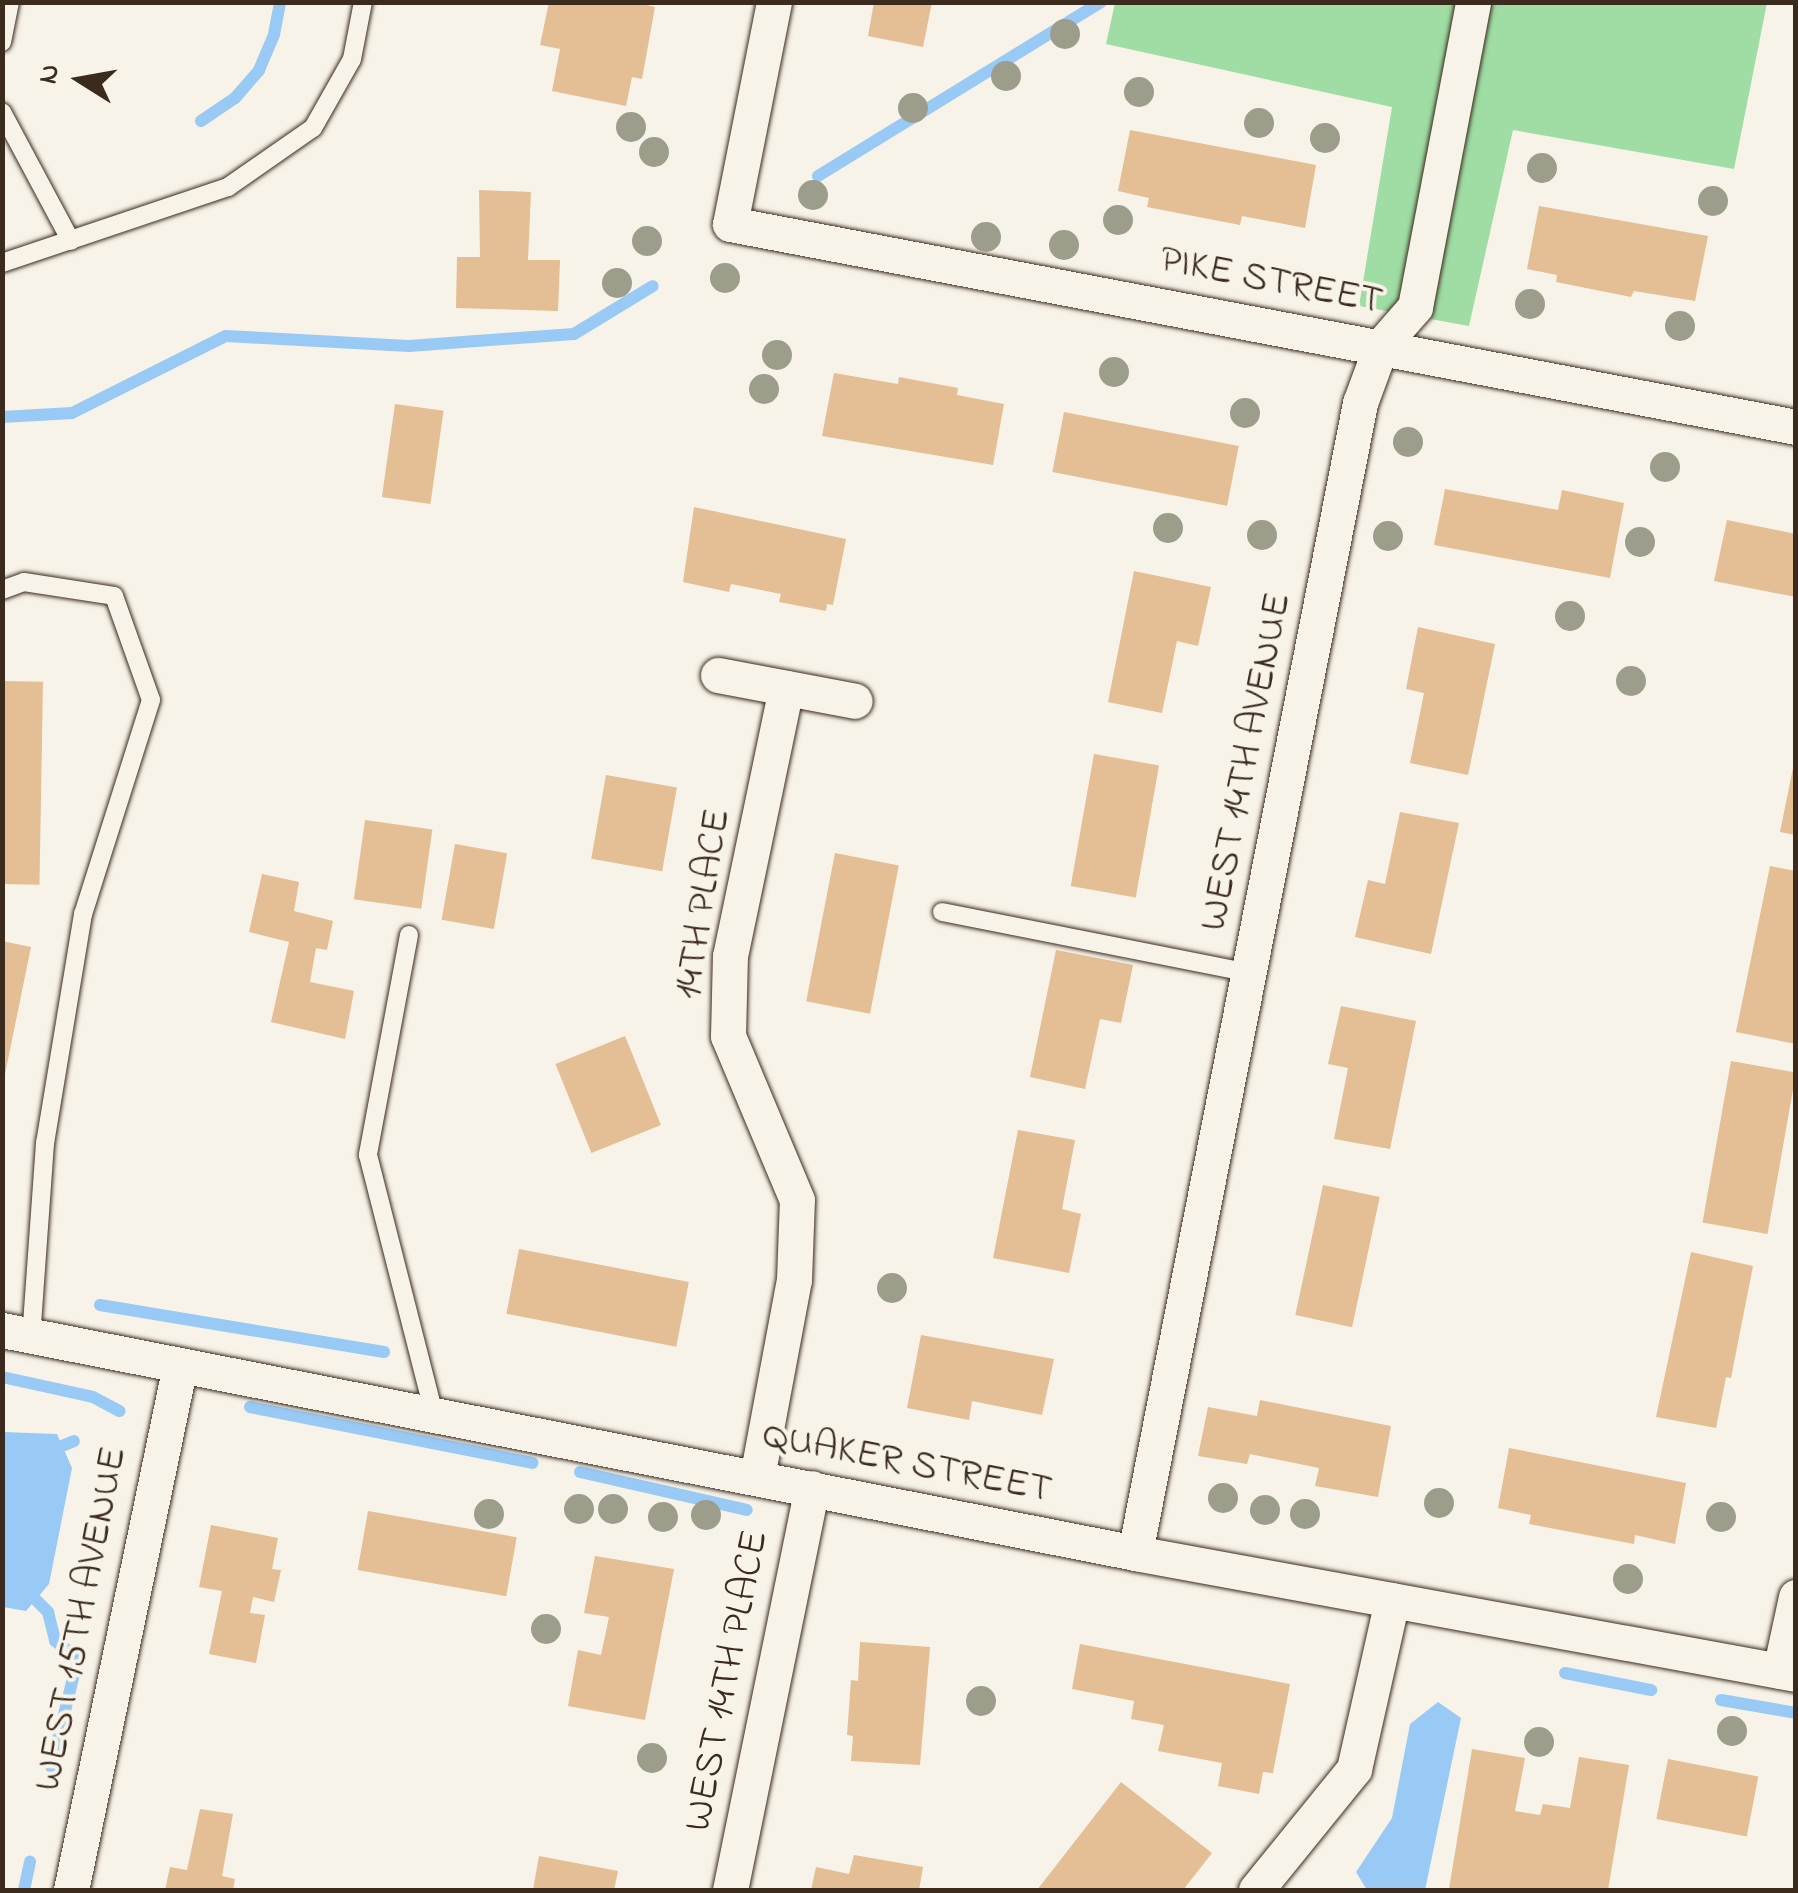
<!DOCTYPE html>
<html>
<head>
<meta charset="utf-8">
<style>
  body { margin:0 }
  #map { position:relative; width:1798px; height:1893px; overflow:hidden; background:#f7f3e8; font-family:"Indie Flower",sans-serif }
  div>[style] { position:absolute }
  .green>* { inset:0; background:#9fdda4 }
  .water>* { inset:0; background:#98caf5 }
  .stream>* { height:12px; margin:-6px; padding:0 6px; transform-origin:6px; border-radius:6px; background:#98caf5 }
  .building>* { inset:0; background:#e4be94; transform-origin:0 0 }
  .roads { filter:drop-shadow(0 0 2px #3b2a1e) drop-shadow(0 0 2px #3b2a1e) }
  .service>* { height:18px; margin:-9px; padding:0 9px; transform-origin:9px; border-radius:9px; background:#f7f3e8 }
  .minor>* { height:35px; margin:-17.5px; padding:0 17.5px; transform-origin:17.5px; border-radius:17.5px; background:#f7f3e8 }
  .trees>* { width:30px; height:30px; margin:-15px; border-radius:50%; background:#9d9d8c }
  span { translate:-50% -50%; white-space:nowrap; text-align:center; line-height:1.15; -webkit-text-stroke:8px #f7f3e8; paint-order:stroke }
  .street-label { font-size:40px; color:#3b2a1e }
  .frame { position:absolute; inset:0; border:5px solid #3b2a1e; pointer-events:none }
  .north { position:absolute; left:30px; top:30px; width:100px; height:100px; -webkit-text-stroke:8px #f7f3e8; paint-order:stroke; rotate:281deg; font-size:28px; font-weight:700; line-height:40px; text-align:center; color:#3b2a1e }
  .north::after { content:''; display:block; margin:auto; width:35px; height:45px; background:#3b2a1e; clip-path:polygon(50% 0,100% 100%,50% 72%,0 100%) }
</style>
</head>
<body>
<div id="map">
  <div class="green">
    <div style="clip-path:polygon(1115px 3px,1767px 3px,1734px 169px,1513px 130px,1469px 326px,1359px 306px,1392px 107px,1106px 44px)"></div>
  </div>
  <div class="water">
    <div style="clip-path:polygon(3px 1432px,57px 1434px,72px 1468px,49px 1584px,26px 1611px,3px 1607px)"></div>
    <div style="clip-path:polygon(1438px 1702px,1461px 1718px,1425px 1890px,1367px 1890px,1356px 1872px,1392px 1818px,1410px 1724px)"></div>
  </div>
  <div class="stream">
    <div style="left:201px;top:121px;width:41px;rotate:-34.1deg"></div>
    <div style="left:235px;top:98px;width:37px;rotate:-49deg"></div>
    <div style="left:259px;top:70px;width:39px;rotate:-67deg"></div>
    <div style="left:274px;top:34px;width:33px;rotate:-79deg"></div>
    <div style="left:818px;top:176px;width:332px;rotate:-31.6deg"></div>
    <div style="left:2px;top:417px;width:70px;rotate:-3.3deg"></div>
    <div style="left:72px;top:413px;width:172px;rotate:-26.6deg"></div>
    <div style="left:226px;top:336px;width:183px;rotate:3.1deg"></div>
    <div style="left:409px;top:346px;width:165px;rotate:-4.2deg"></div>
    <div style="left:574px;top:334px;width:92px;rotate:-31.3deg"></div>
    <div style="left:100px;top:1305px;width:288px;rotate:9.4deg"></div>
    <div style="left:2px;top:1377px;width:93px;rotate:12.4deg"></div>
    <div style="left:93px;top:1397px;width:30px;rotate:28deg"></div>
    <div style="left:250px;top:1407px;width:288px;rotate:11.2deg"></div>
    <div style="left:47px;top:1452px;width:29px;rotate:-22deg"></div>
    <div style="left:580px;top:1472px;width:171px;rotate:12.8deg"></div>
    <div style="left:25px;top:1589px;width:33px;rotate:45deg"></div>
    <div style="left:48px;top:1612px;width:30px;rotate:76deg"></div>
    <div style="left:55px;top:1641px;width:29px;rotate:36deg"></div>
    <div style="left:78px;top:1658px;width:112px;rotate:103.9deg"></div>
    <div style="left:1565px;top:1673px;width:88px;rotate:11.2deg"></div>
    <div style="left:1721px;top:1700px;width:76px;rotate:9.8deg"></div>
    <div style="left:24px;top:1890px;width:29px;rotate:-78deg"></div>
  </div>
  <div class="building">
    <div style="clip-path:polygon(549px 2px,634px 2px,655px 7px,642px 79px,632px 77px,626px 106px,552px 91px,560px 49px,540px 45px)"></div>
    <div style="clip-path:polygon(874px 2px,932px 2px,923px 47px,868px 36px)"></div>
    <div style="clip-path:polygon(1130px 130px,1316px 165px,1305px 228px,1242px 216px,1240px 225px,1147px 207px,1149px 198px,1118px 191px)"></div>
    <div style="clip-path:polygon(479px 190px,531px 192px,528px 260px,560px 260px,558px 311px,456px 308px,457px 257px,480px 257px)"></div>
    <div style="clip-path:polygon(1539px 206px,1708px 236px,1695px 301px,1634px 291px,1631px 297px,1556px 282px,1557px 275px,1527px 269px)"></div>
    <div style="clip-path:polygon(834px 373px,898px 384px,899px 377px,958px 388px,957px 395px,1004px 404px,993px 465px,822px 436px)"></div>
    <div style="left:395px;top:404px;width:49px;height:94px;rotate:8deg"></div>
    <div style="left:1064px;top:412px;width:178px;height:61px;rotate:11deg"></div>
    <div style="clip-path:polygon(1445px 489px,1558px 510px,1562px 490px,1624px 503px,1610px 578px,1434px 545px)"></div>
    <div style="clip-path:polygon(694px 507px,846px 539px,833px 605px,827px 604px,826px 611px,779px 602px,781px 594px,731px 584px,729px 592px,683px 582px)"></div>
    <div style="clip-path:polygon(1727px 520px,1796px 534px,1796px 597px,1714px 581px)"></div>
    <div style="clip-path:polygon(1134px 571px,1211px 587px,1198px 646px,1177px 641px,1162px 713px,1108px 702px)"></div>
    <div style="clip-path:polygon(1418px 627px,1495px 644px,1468px 775px,1410px 763px,1424px 693px,1406px 689px)"></div>
    <div style="left:2px;top:681px;width:41px;height:203px;rotate:1deg"></div>
    <div style="left:1094px;top:754px;width:66px;height:134px;rotate:10deg"></div>
    <div style="clip-path:polygon(1794px 763px,1796px 763px,1796px 835px,1780px 832px)"></div>
    <div style="left:606px;top:775px;width:72px;height:85px;rotate:10deg"></div>
    <div style="clip-path:polygon(1400px 812px,1459px 823px,1431px 954px,1355px 937px,1368px 880px,1385px 884px)"></div>
    <div style="left:365px;top:820px;width:68px;height:80px;rotate:8deg"></div>
    <div style="left:455px;top:844px;width:53px;height:77px;rotate:10deg"></div>
    <div style="left:835px;top:853px;width:65px;height:151px;rotate:11deg"></div>
    <div style="clip-path:polygon(1770px 866px,1796px 871px,1796px 1044px,1736px 1032px)"></div>
    <div style="clip-path:polygon(262px 874px,299px 882px,294px 911px,333px 921px,327px 950px,316px 948px,310px 982px,354px 991px,345px 1039px,271px 1022px,289px 942px,249px 932px)"></div>
    <div style="clip-path:polygon(2px 941px,31px 947px,4px 1079px,2px 1079px)"></div>
    <div style="clip-path:polygon(1056px 950px,1133px 965px,1121px 1023px,1100px 1019px,1085px 1089px,1030px 1077px)"></div>
    <div style="clip-path:polygon(1341px 1006px,1416px 1021px,1390px 1149px,1334px 1139px,1348px 1068px,1328px 1064px)"></div>
    <div style="left:625px;top:1036px;width:96px;height:75px;rotate:68deg"></div>
    <div style="left:1731px;top:1061px;width:66px;height:164px;rotate:10deg"></div>
    <div style="clip-path:polygon(1018px 1130px,1075px 1140px,1062px 1209px,1081px 1214px,1069px 1273px,993px 1258px)"></div>
    <div style="left:1323px;top:1185px;width:58px;height:133px;rotate:12deg"></div>
    <div style="left:519px;top:1249px;width:173px;height:66px;rotate:11deg"></div>
    <div style="clip-path:polygon(1691px 1252px,1753px 1266px,1731px 1378px,1726px 1377px,1716px 1428px,1656px 1417px)"></div>
    <div style="clip-path:polygon(921px 1335px,1054px 1359px,1042px 1415px,972px 1401px,969px 1420px,907px 1408px)"></div>
    <div style="clip-path:polygon(1260px 1400px,1391px 1426px,1378px 1497px,1315px 1486px,1319px 1468px,1250px 1454px,1247px 1464px,1198px 1456px,1208px 1407px,1257px 1416px)"></div>
    <div style="clip-path:polygon(1509px 1448px,1686px 1483px,1675px 1544px,1635px 1535px,1634px 1544px,1529px 1524px,1531px 1515px,1498px 1508px)"></div>
    <div style="left:368px;top:1511px;width:151px;height:60px;rotate:10deg"></div>
    <div style="clip-path:polygon(211px 1525px,278px 1538px,272px 1569px,281px 1570px,274px 1602px,253px 1597px,250px 1613px,265px 1615px,256px 1663px,209px 1654px,222px 1591px,199px 1587px)"></div>
    <div style="clip-path:polygon(595px 1556px,674px 1569px,645px 1720px,568px 1706px,578px 1650px,601px 1655px,609px 1617px,584px 1613px)"></div>
    <div style="clip-path:polygon(860px 1642px,930px 1647px,920px 1765px,851px 1761px,853px 1736px,847px 1735px,851px 1680px,858px 1681px)"></div>
    <div style="clip-path:polygon(1080px 1644px,1290px 1684px,1273px 1773px,1263px 1772px,1259px 1794px,1218px 1786px,1222px 1763px,1158px 1751px,1164px 1725px,1131px 1719px,1134px 1701px,1072px 1689px)"></div>
    <div style="clip-path:polygon(1472px 1749px,1525px 1758px,1515px 1811px,1540px 1815px,1543px 1804px,1570px 1808px,1579px 1757px,1629px 1765px,1608px 1890px,1449px 1889px)"></div>
    <div style="left:1668px;top:1759px;width:92px;height:61px;rotate:11deg"></div>
    <div style="clip-path:polygon(1121px 1782px,1212px 1853px,1183px 1890px,1037px 1890px)"></div>
    <div style="clip-path:polygon(200px 1809px,233px 1814px,222px 1876px,235px 1879px,233px 1890px,165px 1890px,170px 1867px,187px 1870px)"></div>
    <div style="clip-path:polygon(854px 1855px,923px 1867px,919px 1890px,811px 1890px,816px 1867px,849px 1874px)"></div>
    <div style="clip-path:polygon(539px 1856px,618px 1871px,614px 1890px,533px 1890px)"></div>
  </div>
  <div class="roads">
    <div class="service">
      <div style="left:2px;top:42px;width:41px;rotate:-78.7deg"></div>
      <div style="left:2px;top:112px;width:146px;rotate:61.9deg"></div>
      <div style="left:2px;top:263px;width:238px;rotate:-18.6deg"></div>
      <div style="left:228px;top:187px;width:103px;rotate:-34.8deg"></div>
      <div style="left:313px;top:128px;width:79px;rotate:-60.5deg"></div>
      <div style="left:352px;top:59px;width:58px;rotate:-79.1deg"></div>
      <div style="left:2px;top:590px;width:23px;rotate:-20deg"></div>
      <div style="left:24px;top:582px;width:91px;rotate:8.8deg"></div>
      <div style="left:114px;top:596px;width:110px;rotate:70.4deg"></div>
      <div style="left:151px;top:700px;width:225px;rotate:107.6deg"></div>
      <div style="left:83px;top:914px;width:232px;rotate:99.4deg"></div>
      <div style="left:45px;top:1143px;width:194px;rotate:94.1deg"></div>
      <div style="left:942px;top:912px;width:313px;rotate:11.2deg"></div>
      <div style="left:409px;top:935px;width:224px;rotate:100.6deg"></div>
      <div style="left:368px;top:1155px;width:266px;rotate:75.7deg"></div>
    </div>
    <div class="minor">
      <div style="left:774px;top:2px;width:226px;rotate:101.2deg"></div>
      <div style="left:730px;top:224px;width:1085px;rotate:10.78deg"></div>
      <div style="left:718px;top:675px;width:139px;rotate:10.7deg"></div>
      <div style="left:2px;top:1330px;width:1155px;rotate:11.13deg"></div>
      <div style="left:1135px;top:1553px;width:672px;rotate:10.37deg"></div>
      <div style="left:757px;top:1477px;width:200px;rotate:-79.4deg"></div>
      <div style="left:794px;top:1280px;width:80px;rotate:-87.9deg"></div>
      <div style="left:797px;top:1200px;width:178px;rotate:-112.8deg"></div>
      <div style="left:728px;top:1036px;width:80px;rotate:-88.6deg"></div>
      <div style="left:730px;top:956px;width:274px;rotate:-78.2deg"></div>
      <div style="left:1135px;top:1553px;width:1172px;rotate:-78.93deg"></div>
      <div style="left:1360px;top:403px;width:61px;rotate:-69.8deg"></div>
      <div style="left:1381px;top:346px;width:52px;rotate:-48.9deg"></div>
      <div style="left:1415px;top:307px;width:310px;rotate:-79.2deg"></div>
      <div style="left:1780px;top:1671px;width:76px;rotate:-77.8deg"></div>
      <div style="left:71px;top:1890px;width:536px;rotate:-78.27deg"></div>
      <div style="left:730px;top:1890px;width:410px;rotate:-78.5deg"></div>
      <div style="left:1256px;top:1890px;width:156px;rotate:-51deg"></div>
      <div style="left:1354px;top:1769px;width:173px;rotate:-77.3deg"></div>
    </div>
  </div>
  <div class="trees">
    <div style="left:1065px;top:34px"></div>
    <div style="left:1006px;top:76px"></div>
    <div style="left:1139px;top:92px"></div>
    <div style="left:913px;top:108px"></div>
    <div style="left:1259px;top:123px"></div>
    <div style="left:631px;top:127px"></div>
    <div style="left:1325px;top:138px"></div>
    <div style="left:654px;top:152px"></div>
    <div style="left:1542px;top:168px"></div>
    <div style="left:813px;top:195px"></div>
    <div style="left:1713px;top:201px"></div>
    <div style="left:1118px;top:220px"></div>
    <div style="left:986px;top:237px"></div>
    <div style="left:647px;top:241px"></div>
    <div style="left:1064px;top:245px"></div>
    <div style="left:725px;top:278px"></div>
    <div style="left:617px;top:283px"></div>
    <div style="left:1530px;top:304px"></div>
    <div style="left:1680px;top:326px"></div>
    <div style="left:777px;top:355px"></div>
    <div style="left:1114px;top:372px"></div>
    <div style="left:764px;top:389px"></div>
    <div style="left:1245px;top:413px"></div>
    <div style="left:1408px;top:442px"></div>
    <div style="left:1665px;top:467px"></div>
    <div style="left:1168px;top:528px"></div>
    <div style="left:1262px;top:535px"></div>
    <div style="left:1388px;top:536px"></div>
    <div style="left:1640px;top:542px"></div>
    <div style="left:1570px;top:616px"></div>
    <div style="left:1631px;top:681px"></div>
    <div style="left:892px;top:1288px"></div>
    <div style="left:1223px;top:1498px"></div>
    <div style="left:1439px;top:1503px"></div>
    <div style="left:579px;top:1509px"></div>
    <div style="left:613px;top:1509px"></div>
    <div style="left:1265px;top:1510px"></div>
    <div style="left:489px;top:1514px"></div>
    <div style="left:1305px;top:1514px"></div>
    <div style="left:706px;top:1515px"></div>
    <div style="left:663px;top:1517px"></div>
    <div style="left:1721px;top:1517px"></div>
    <div style="left:1628px;top:1579px"></div>
    <div style="left:546px;top:1629px"></div>
    <div style="left:981px;top:1701px"></div>
    <div style="left:1732px;top:1731px"></div>
    <div style="left:1539px;top:1742px"></div>
    <div style="left:652px;top:1758px"></div>
  </div>
  <div class="street-label">
    <span style="left:1271px;top:282px;rotate:11deg">PIKE STREET</span>
    <span style="left:1247px;top:762px;rotate:-79deg">WEST 14TH AVENUE</span>
    <span style="left:704px;top:904px;rotate:-81deg">14TH PLACE</span>
    <span style="left:907px;top:1464px;rotate:11deg">QUAKER STREET</span>
    <span style="left:82px;top:1619px;rotate:-79deg">WEST 15TH AVENUE</span>
    <span style="left:728px;top:1681px;rotate:-79deg">WEST 14TH PLACE</span>
  </div>
  <div class="frame"></div>
  <div class="north">N</div>
</div>
</body>
</html>
